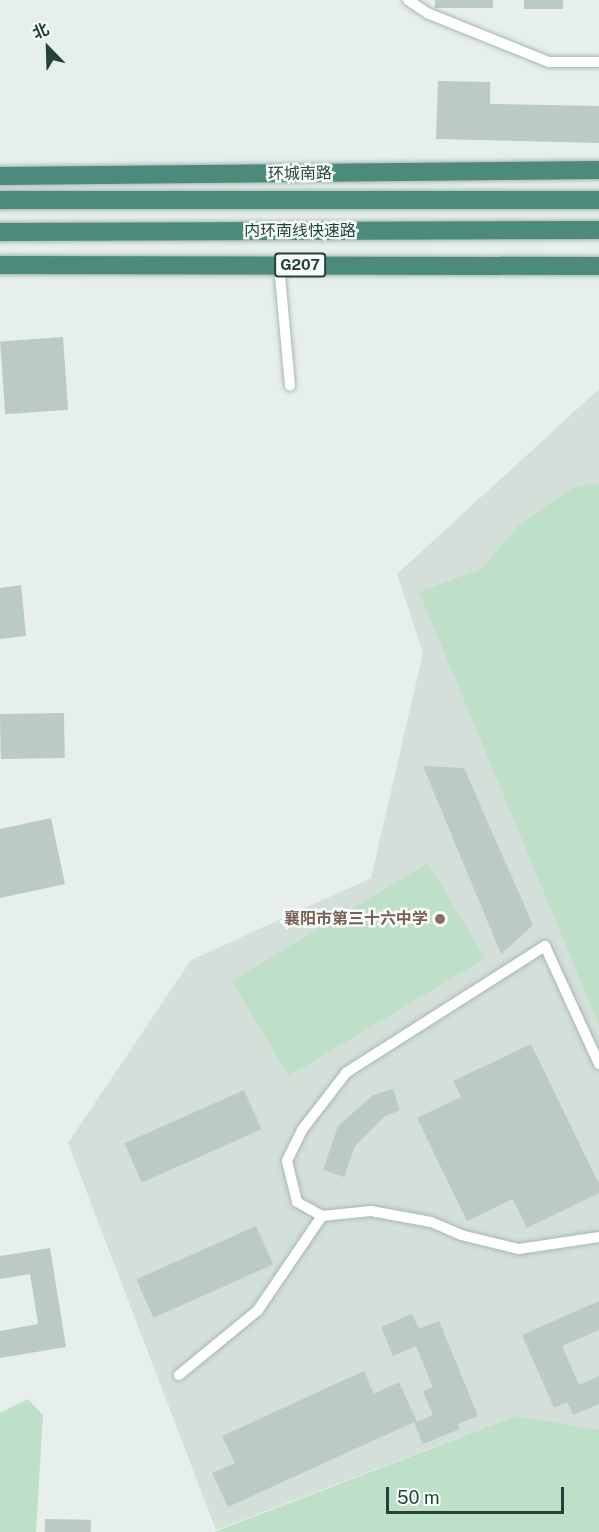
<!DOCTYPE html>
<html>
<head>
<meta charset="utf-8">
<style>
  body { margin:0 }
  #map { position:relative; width:599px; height:1532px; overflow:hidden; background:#e6efeb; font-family:"Public Sans","Noto Sans SC",sans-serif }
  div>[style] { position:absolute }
  .built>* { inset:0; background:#d4dfda }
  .green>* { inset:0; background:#bfe0c8; transform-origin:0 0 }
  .building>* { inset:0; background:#bbcac4; transform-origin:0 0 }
  .roads { filter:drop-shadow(0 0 2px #a8b8b2) drop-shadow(0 0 2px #a8b8b2) }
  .service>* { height:10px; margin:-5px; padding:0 5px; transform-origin:5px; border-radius:5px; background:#fff }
  .trunk>* { height:18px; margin:-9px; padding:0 9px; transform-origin:9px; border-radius:9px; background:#4c8a7c }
  .dots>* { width:16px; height:16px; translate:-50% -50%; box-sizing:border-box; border:3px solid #f7fbf9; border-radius:50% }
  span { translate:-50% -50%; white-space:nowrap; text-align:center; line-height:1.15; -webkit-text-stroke:5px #f7fbf9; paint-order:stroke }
  .shield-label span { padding:2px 4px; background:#f7fbf9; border:2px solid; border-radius:4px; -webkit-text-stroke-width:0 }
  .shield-label { font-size:15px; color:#24423a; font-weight:700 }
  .street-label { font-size:16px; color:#24423a }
  .education-label { font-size:16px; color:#785e54; font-weight:700 }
  .right { translate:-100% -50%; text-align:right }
  .north { position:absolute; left:18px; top:18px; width:60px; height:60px; -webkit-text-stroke:4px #f7fbf9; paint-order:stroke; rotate:337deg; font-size:16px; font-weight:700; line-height:24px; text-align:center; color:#24423a }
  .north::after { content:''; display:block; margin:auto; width:21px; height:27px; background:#24423a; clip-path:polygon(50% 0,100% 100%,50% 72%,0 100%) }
  .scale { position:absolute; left:386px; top:1487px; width:178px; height:27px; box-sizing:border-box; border:3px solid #24423a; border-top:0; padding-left:8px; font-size:18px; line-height:21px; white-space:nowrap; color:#24423a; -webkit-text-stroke:4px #f7fbf9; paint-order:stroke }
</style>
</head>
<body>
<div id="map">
  <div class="built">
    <div style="clip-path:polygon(599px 389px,599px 1430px,516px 1416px,216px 1530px,68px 1143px,191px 960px,371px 878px,423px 653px,397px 574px)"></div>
  </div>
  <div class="green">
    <div style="clip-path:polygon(599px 483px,599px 1025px,419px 592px,481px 569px,521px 523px,574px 487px)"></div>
    <div style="left:428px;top:863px;width:111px;height:229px;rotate:59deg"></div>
    <div style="clip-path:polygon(28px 1399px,43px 1415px,36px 1532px,0 1532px,0 1413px)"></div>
    <div style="clip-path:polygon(516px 1416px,599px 1430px,599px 1532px,214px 1532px)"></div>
  </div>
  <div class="building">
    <div style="left:435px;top:0;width:58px;height:8px"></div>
    <div style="left:524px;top:0;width:39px;height:9px"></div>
    <div style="clip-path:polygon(438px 81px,490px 82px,490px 104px,599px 106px,599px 143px,436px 139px)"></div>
    <div style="left:63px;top:337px;width:73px;height:63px;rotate:86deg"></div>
    <div style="clip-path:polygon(21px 585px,26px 636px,0 639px,0 588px)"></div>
    <div style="left:64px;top:713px;width:45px;height:64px;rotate:89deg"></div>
    <div style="clip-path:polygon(423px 766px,464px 768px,533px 925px,501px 954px)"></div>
    <div style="clip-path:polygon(51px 818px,65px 884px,0 898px,0 829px)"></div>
    <div style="clip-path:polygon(531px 1044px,599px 1184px,599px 1193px,527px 1228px,513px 1199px,467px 1221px,417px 1118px,461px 1097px,453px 1081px)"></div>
    <div style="clip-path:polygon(393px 1089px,400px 1110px,384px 1117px,355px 1146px,344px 1177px,323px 1170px,338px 1126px,373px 1095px)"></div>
    <div style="left:244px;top:1090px;width:43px;height:131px;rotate:66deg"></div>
    <div style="left:256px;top:1226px;width:42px;height:131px;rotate:66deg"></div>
    <div style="clip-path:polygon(50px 1248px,66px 1347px,0 1358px,0 1331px,38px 1324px,30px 1274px,0 1279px,0 1256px)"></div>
    <div style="clip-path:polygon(599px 1301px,599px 1330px,562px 1346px,579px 1385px,599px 1376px,599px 1404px,573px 1415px,567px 1402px,554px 1408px,522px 1335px)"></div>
    <div style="clip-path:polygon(412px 1314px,419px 1329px,439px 1321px,478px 1416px,458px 1424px,460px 1429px,423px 1444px,414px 1422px,228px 1507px,212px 1473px,235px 1463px,222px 1436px,364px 1371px,374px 1394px,399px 1382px,417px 1422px,433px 1415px,423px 1391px,433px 1387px,416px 1346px,393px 1356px,381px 1327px)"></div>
    <div style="left:45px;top:1519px;width:46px;height:13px;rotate:1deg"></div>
  </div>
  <div class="roads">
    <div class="service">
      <div style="left:408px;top:0;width:23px;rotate:34deg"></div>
      <div style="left:427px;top:13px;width:131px;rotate:21.9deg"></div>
      <div style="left:549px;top:62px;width:50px"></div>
      <div style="left:279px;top:265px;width:121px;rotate:84.8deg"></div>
      <div style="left:599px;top:1064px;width:130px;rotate:-114.6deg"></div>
      <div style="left:545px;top:946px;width:236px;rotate:147.5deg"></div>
      <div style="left:346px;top:1073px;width:72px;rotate:127.7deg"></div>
      <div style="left:302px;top:1130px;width:34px;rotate:116deg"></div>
      <div style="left:287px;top:1161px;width:42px;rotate:76.3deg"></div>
      <div style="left:297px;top:1202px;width:29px;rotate:29deg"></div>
      <div style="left:322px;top:1216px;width:49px;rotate:-5.8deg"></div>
      <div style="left:371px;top:1211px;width:61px;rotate:10.4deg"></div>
      <div style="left:431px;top:1222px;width:33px;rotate:23deg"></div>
      <div style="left:461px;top:1235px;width:60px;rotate:13.6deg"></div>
      <div style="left:519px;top:1249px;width:81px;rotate:-8.5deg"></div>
      <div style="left:179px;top:1375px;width:102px;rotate:-39.4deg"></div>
      <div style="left:258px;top:1310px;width:114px;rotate:-55.8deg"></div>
    </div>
    <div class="trunk">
      <div style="left:0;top:176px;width:599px;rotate:-0.57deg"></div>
      <div style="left:0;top:200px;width:599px"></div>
      <div style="left:0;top:232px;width:599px;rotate:-0.19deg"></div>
      <div style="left:0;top:265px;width:599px;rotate:0.1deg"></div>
    </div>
  </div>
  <div class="dots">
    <div style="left:440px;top:919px;background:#8d6e63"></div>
  </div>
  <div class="shield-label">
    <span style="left:300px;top:265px">G207</span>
  </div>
  <div class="street-label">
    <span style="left:300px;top:174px;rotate:-1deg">环城南路</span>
    <span style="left:300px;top:231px">内环南线快速路</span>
  </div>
  <div class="education-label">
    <span class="right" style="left:428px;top:919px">襄阳市第三十六中学</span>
  </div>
  <div class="north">北</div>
  <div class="scale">50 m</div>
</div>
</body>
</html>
